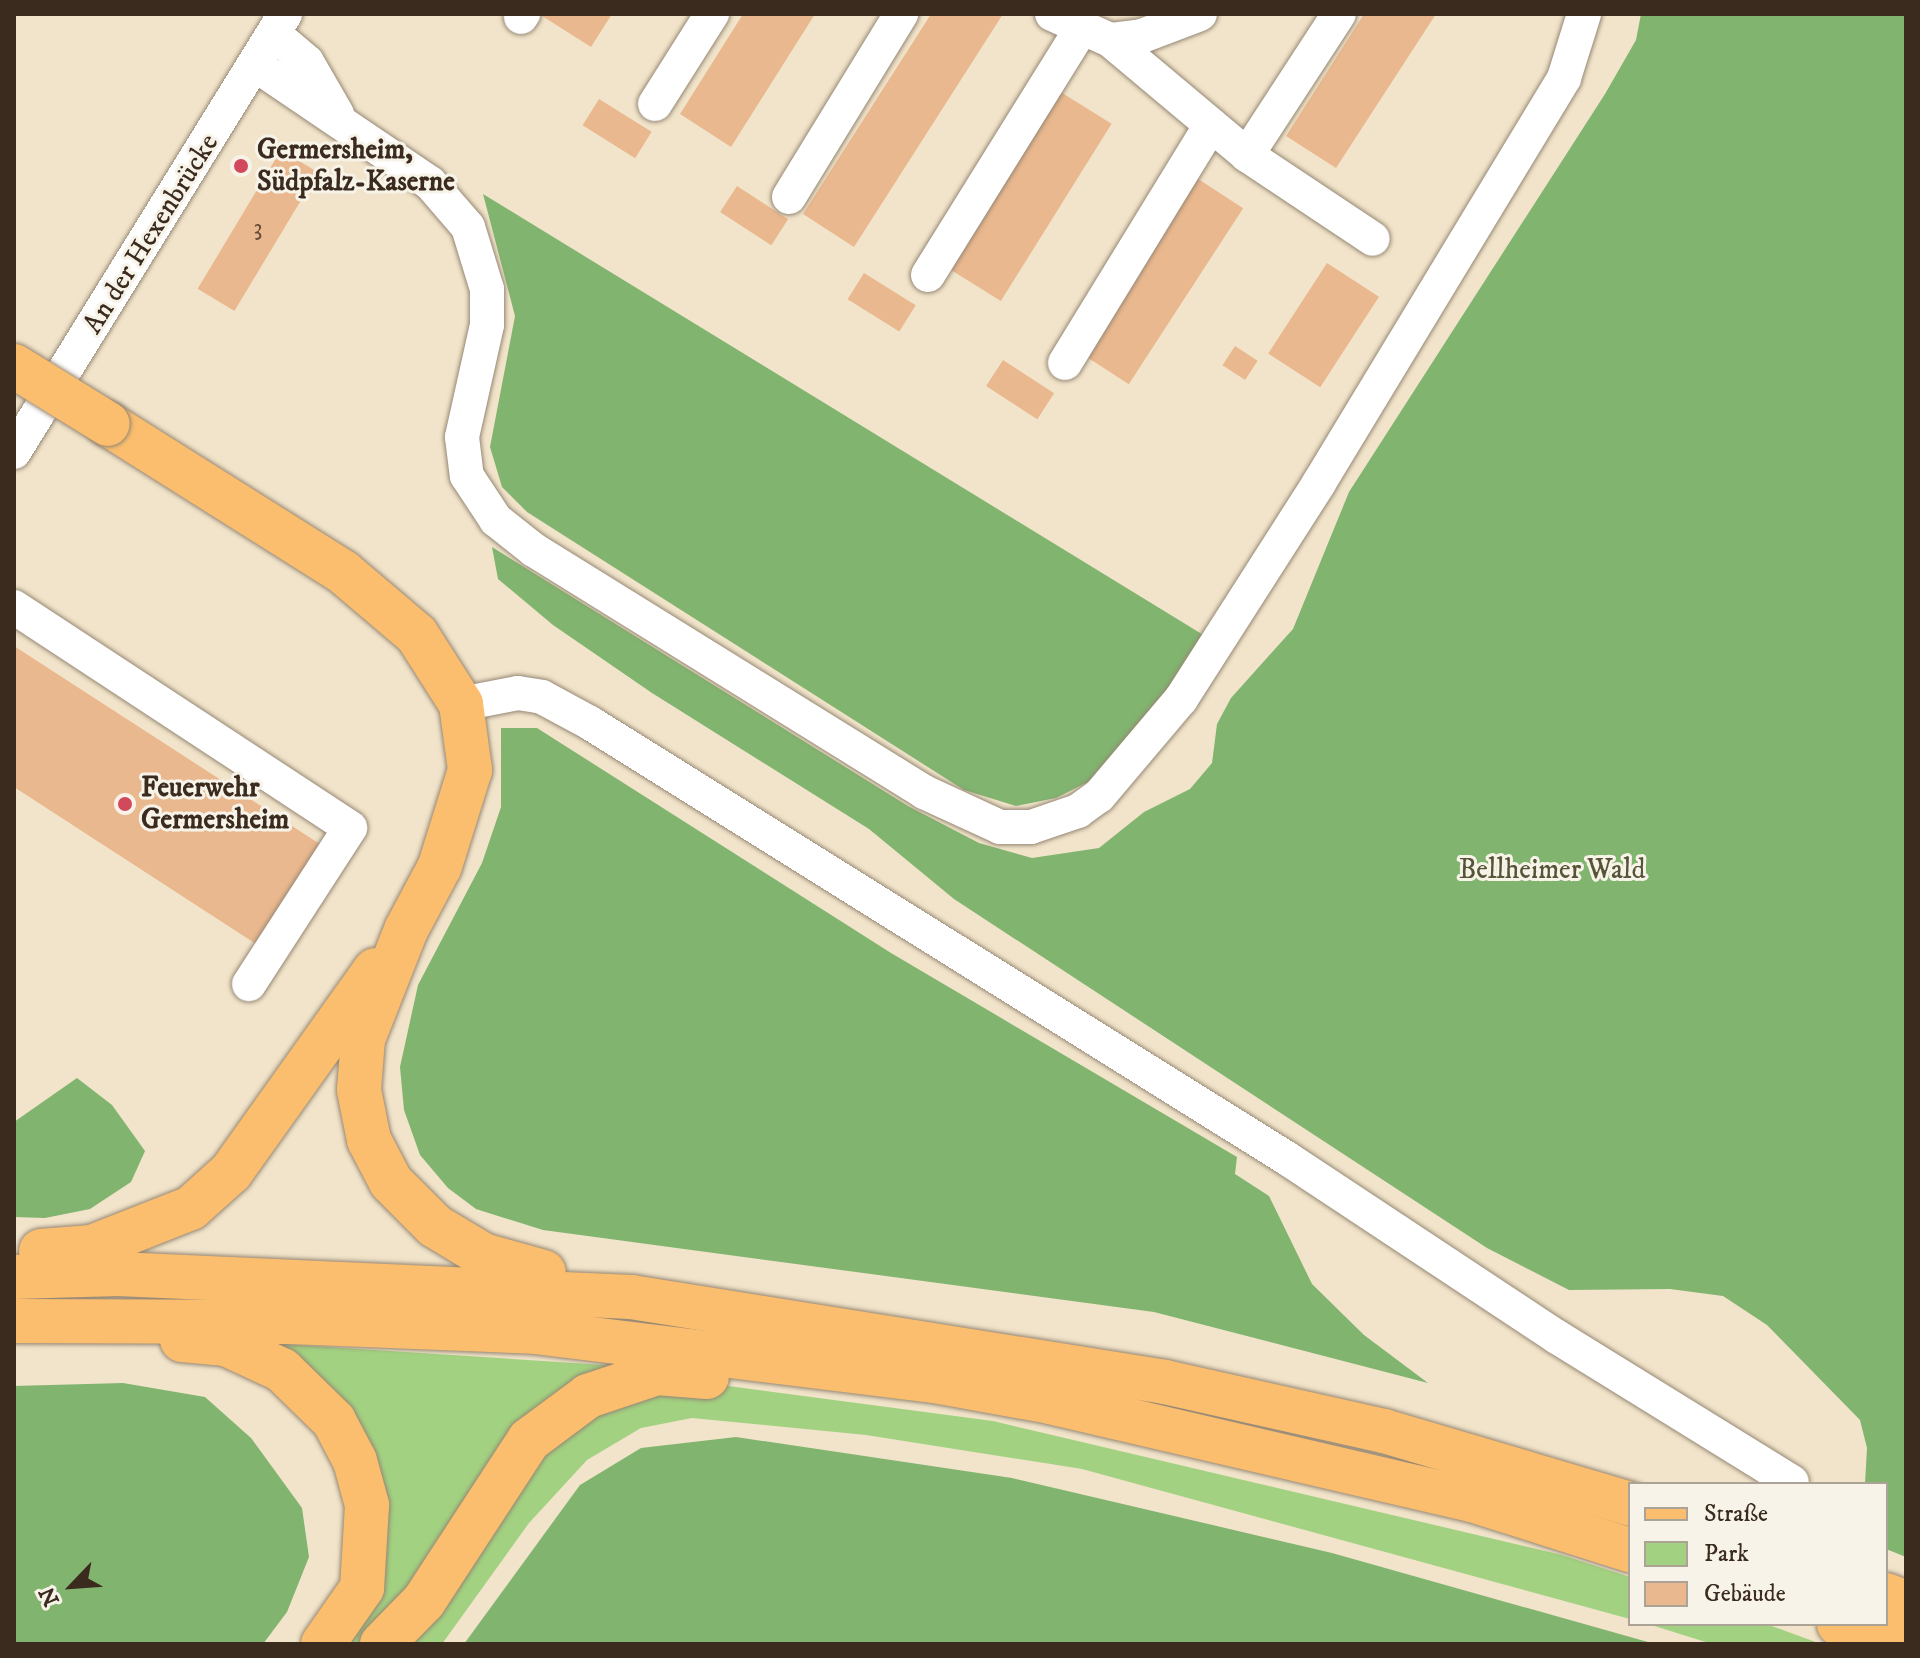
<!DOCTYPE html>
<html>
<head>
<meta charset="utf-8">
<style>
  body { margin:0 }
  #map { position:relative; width:1920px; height:1658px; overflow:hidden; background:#f1e4ca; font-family:"IM FELL DW Pica",serif }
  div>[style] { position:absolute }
  .green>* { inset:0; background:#a2d281 }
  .forest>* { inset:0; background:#81b46f }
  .building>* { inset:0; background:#eab88f; transform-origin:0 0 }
  .roads { filter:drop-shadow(0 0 2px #968774) drop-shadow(0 0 2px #968774) }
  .minor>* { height:34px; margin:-17px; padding:0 17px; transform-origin:17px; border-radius:17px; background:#fff }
  .major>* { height:44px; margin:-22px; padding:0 22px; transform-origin:22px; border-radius:22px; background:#fbbe6e }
  .highway>* { height:44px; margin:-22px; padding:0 22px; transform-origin:22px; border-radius:22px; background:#fbbe6e }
  .bridges { filter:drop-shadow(0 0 2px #968774) drop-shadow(0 0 2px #968774) }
  .major-bridge>* { height:44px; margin:-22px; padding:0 22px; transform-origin:22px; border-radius:22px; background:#fbbe6e }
  .dots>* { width:22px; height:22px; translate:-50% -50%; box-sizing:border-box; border:4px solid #f7f3e8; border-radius:50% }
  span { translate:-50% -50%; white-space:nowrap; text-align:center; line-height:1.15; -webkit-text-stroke:6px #f7f3e8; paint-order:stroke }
  .number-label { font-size:24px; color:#674e3a }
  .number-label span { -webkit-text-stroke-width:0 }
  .poi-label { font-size:28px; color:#3b2a1e; font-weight:700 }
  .left { translate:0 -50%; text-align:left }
  .street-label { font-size:28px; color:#3b2a1e }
  .park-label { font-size:28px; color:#555437 }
  .frame { position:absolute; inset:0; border:16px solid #3b2a1e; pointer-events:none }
  .legend { position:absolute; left:1628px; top:1482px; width:260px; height:144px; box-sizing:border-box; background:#f7f3e8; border:2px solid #aca397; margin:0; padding:10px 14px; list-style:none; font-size:24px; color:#3b2a1e }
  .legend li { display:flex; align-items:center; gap:16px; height:40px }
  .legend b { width:40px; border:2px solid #aca397 }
  .north { position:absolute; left:32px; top:1546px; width:80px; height:80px; -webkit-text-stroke:6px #f7f3e8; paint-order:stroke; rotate:245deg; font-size:22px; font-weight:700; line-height:32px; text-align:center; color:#3b2a1e }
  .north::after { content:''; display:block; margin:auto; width:28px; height:36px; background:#3b2a1e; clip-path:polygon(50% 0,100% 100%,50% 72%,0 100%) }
</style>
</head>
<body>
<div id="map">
  <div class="green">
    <div style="clip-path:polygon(266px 1343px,620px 1366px,369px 1644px,348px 1644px,381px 1550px)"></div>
    <div style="clip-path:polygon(691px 1381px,993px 1421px,1562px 1555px,1630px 1577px,1630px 1619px,1082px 1469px,866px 1435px,692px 1418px,641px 1428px,587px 1460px,529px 1523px,442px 1644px,399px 1644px,555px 1431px)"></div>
    <div style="clip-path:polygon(1648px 1624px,1766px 1624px,1821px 1644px,1712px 1644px)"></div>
  </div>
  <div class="forest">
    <div style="clip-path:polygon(1641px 14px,1906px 14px,1906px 1557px,1886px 1549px,1886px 1484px,1865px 1484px,1867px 1448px,1860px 1420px,1767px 1325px,1723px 1296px,1670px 1289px,1569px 1290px,1487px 1248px,954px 899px,869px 829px,652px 693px,553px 625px,498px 579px,492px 547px,908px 806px,979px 843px,1032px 858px,1099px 848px,1144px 812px,1190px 789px,1212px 763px,1217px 724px,1231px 698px,1293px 629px,1349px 492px,1605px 94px,1636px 40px)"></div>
    <div style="clip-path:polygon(483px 194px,1205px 636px,1137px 737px,1098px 777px,1056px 798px,1016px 806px,964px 790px,527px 512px,502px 487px,490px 447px,515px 316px)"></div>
    <div style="clip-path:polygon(501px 728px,537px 728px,891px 953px,1237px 1157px,1235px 1174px,1269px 1196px,1312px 1284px,1364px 1335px,1428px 1383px,1154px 1312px,543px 1230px,476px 1209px,448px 1188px,420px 1155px,404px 1110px,400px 1067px,418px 985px,482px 863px,501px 807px)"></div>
    <div style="clip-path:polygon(77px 1078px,112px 1105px,145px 1151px,131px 1182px,90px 1209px,45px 1218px,14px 1217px,14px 1122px)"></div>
    <div style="clip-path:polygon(123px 1383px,205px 1397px,251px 1438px,302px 1508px,309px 1557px,287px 1612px,263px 1644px,14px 1644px,14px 1386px)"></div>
    <div style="clip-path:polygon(736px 1437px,1012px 1478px,1332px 1553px,1655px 1644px,464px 1644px,580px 1485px,641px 1448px)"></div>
  </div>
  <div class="building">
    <div style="clip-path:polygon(539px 14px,612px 14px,591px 47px)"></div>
    <div style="clip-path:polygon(743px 14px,815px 14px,731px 147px,680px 114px)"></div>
    <div style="clip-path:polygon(931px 14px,1003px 14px,854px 247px,803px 214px)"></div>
    <div style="clip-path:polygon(1364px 14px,1436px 14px,1336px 168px,1286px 136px)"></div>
    <div style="left:1059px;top:91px;width:62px;height:209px;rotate:32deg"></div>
    <div style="left:599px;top:99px;width:62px;height:31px;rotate:32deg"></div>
    <div style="left:281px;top:150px;width:43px;height:162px;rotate:31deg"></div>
    <div style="left:1192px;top:175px;width:61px;height:210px;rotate:33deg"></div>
    <div style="left:737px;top:186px;width:61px;height:31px;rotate:33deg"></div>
    <div style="left:1327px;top:263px;width:62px;height:108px;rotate:33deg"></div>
    <div style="left:864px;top:273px;width:61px;height:31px;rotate:32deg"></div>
    <div style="left:1235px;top:346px;width:27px;height:23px;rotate:33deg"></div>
    <div style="left:1003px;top:360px;width:61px;height:31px;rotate:33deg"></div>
    <div style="clip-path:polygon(14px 646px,326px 848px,262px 948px,14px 787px)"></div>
  </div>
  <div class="roads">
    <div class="minor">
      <div style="left:1052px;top:14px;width:64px;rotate:24.1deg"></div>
      <div style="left:1110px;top:40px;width:32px;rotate:-7deg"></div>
      <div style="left:1142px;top:36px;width:62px;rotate:-20.8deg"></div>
      <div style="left:521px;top:17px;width:4px;rotate:-56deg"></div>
      <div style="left:274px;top:34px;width:43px;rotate:40.3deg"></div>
      <div style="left:307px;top:62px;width:60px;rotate:60deg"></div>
      <div style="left:1110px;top:40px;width:179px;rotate:40deg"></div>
      <div style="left:1247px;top:155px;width:151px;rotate:33.7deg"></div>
      <div style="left:257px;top:66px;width:209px;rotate:34.1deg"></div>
      <div style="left:430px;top:183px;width:58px;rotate:49.2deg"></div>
      <div style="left:468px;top:227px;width:65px;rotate:73deg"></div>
      <div style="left:487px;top:289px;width:36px;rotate:90deg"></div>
      <div style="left:487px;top:325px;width:115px;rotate:102.6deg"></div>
      <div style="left:462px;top:437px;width:39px;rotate:83deg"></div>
      <div style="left:467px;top:476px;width:53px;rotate:56.6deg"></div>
      <div style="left:496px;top:520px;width:48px;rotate:38.3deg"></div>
      <div style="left:534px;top:550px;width:459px;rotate:31.8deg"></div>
      <div style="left:924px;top:792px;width:84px;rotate:24.7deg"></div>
      <div style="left:1000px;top:827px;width:31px"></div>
      <div style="left:1031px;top:827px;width:50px;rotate:-18.8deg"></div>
      <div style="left:1078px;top:811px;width:26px;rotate:-36deg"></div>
      <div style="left:1099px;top:796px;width:127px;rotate:-49.8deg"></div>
      <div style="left:1181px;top:699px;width:256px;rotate:-57.4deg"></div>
      <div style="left:1319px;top:483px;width:473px;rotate:-58.8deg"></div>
      <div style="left:1564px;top:78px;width:67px;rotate:-72.6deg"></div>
      <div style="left:655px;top:104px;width:107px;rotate:-57.7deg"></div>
      <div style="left:1247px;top:155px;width:168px;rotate:-56.9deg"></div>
      <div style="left:789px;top:197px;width:215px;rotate:-58.5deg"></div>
      <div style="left:928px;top:275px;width:290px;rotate:-58.1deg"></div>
      <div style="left:1065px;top:363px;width:279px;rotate:-58.5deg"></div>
      <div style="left:14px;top:452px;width:515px;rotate:-58.25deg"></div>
      <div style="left:14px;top:607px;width:402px;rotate:33.3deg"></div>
      <div style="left:350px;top:828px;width:186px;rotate:122.9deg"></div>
      <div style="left:461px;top:704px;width:58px;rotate:-10.9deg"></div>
      <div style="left:518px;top:693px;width:24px;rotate:9deg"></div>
      <div style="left:542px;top:697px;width:55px;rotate:28.4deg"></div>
      <div style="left:590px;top:723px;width:823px;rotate:31.99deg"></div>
      <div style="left:1288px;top:1159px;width:323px;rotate:33.5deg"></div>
      <div style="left:1557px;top:1337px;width:276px;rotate:31.7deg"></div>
    </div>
    <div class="major">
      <div style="left:108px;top:424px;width:278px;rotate:32.2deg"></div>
      <div style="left:343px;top:572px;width:97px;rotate:40.4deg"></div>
      <div style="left:417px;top:635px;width:82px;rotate:57.5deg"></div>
    </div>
    <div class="highway">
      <div style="left:461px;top:704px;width:67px;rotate:82.2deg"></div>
      <div style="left:470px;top:770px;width:101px;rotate:107.4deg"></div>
      <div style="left:440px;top:866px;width:72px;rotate:118deg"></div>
      <div style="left:406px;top:930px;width:117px;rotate:111.5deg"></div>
      <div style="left:363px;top:1039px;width:51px;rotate:94.5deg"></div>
      <div style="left:359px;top:1090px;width:51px;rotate:78.7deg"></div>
      <div style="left:369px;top:1140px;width:47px;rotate:62.4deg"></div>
      <div style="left:391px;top:1182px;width:62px;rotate:45deg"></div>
      <div style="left:435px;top:1226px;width:56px;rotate:31.1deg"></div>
      <div style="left:483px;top:1255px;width:63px;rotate:15.6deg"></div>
      <div style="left:41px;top:1251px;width:51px;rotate:-4.5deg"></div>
      <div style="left:92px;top:1247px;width:106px;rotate:-21.5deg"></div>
      <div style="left:191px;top:1208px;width:54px;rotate:-42deg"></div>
      <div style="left:231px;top:1172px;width:248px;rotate:-54.5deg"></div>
      <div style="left:14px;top:1277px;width:104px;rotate:-1.7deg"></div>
      <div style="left:118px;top:1274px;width:514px;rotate:2.57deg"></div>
      <div style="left:631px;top:1297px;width:541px;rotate:9.04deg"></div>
      <div style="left:1165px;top:1382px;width:224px;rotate:12.6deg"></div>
      <div style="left:1384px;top:1431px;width:257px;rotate:16.5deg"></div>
      <div style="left:14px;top:1321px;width:276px;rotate:0.2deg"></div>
      <div style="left:290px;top:1322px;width:245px;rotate:2.3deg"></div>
      <div style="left:535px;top:1332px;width:403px;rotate:7deg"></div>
      <div style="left:935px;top:1381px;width:117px;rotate:10.3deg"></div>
      <div style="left:1050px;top:1402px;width:433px;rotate:13.1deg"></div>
      <div style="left:1472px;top:1500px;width:166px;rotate:17.6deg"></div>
      <div style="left:182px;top:1340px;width:44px;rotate:5.2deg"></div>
      <div style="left:226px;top:1344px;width:62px;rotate:24.9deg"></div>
      <div style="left:282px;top:1370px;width:73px;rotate:44.4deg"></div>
      <div style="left:334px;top:1421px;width:45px;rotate:62.3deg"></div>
      <div style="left:355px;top:1461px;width:46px;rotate:74.7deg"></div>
      <div style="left:367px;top:1505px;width:83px;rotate:93.4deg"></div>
      <div style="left:362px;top:1588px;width:68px;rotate:124.9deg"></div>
      <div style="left:1886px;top:1595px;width:22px;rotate:22deg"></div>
      <div style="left:1839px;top:1624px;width:60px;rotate:19.3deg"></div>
      <div style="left:382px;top:1644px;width:60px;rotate:-45.7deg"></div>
      <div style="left:424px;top:1601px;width:192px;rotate:-56.9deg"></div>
      <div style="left:529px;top:1440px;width:74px;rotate:-36.7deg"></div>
      <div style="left:588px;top:1396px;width:73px;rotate:-18.4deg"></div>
      <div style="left:657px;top:1373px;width:50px;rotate:4.6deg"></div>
    </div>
  </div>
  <div class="bridges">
    <div class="major-bridge">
      <div style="left:14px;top:366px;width:110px;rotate:31.7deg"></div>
    </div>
  </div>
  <div class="dots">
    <div style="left:241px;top:166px;background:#d1495b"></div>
    <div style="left:125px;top:804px;background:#d1495b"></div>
  </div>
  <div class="number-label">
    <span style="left:258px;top:229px">3</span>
  </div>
  <div class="poi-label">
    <span class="left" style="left:257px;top:166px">Germersheim,<br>Südpfalz-Kaserne</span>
    <span class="left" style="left:141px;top:804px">Feuerwehr<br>Germersheim</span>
  </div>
  <div class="street-label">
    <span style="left:151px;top:234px;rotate:-58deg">An der Hexenbrücke</span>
  </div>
  <div class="park-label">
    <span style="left:1552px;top:870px">Bellheimer Wald</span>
  </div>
  <div class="frame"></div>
  <ul class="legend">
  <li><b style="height:10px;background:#fbbe6e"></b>Straße</li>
  <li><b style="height:22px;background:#a2d281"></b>Park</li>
  <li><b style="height:22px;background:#eab88f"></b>Gebäude</li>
  </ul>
  <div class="north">N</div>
</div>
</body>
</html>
